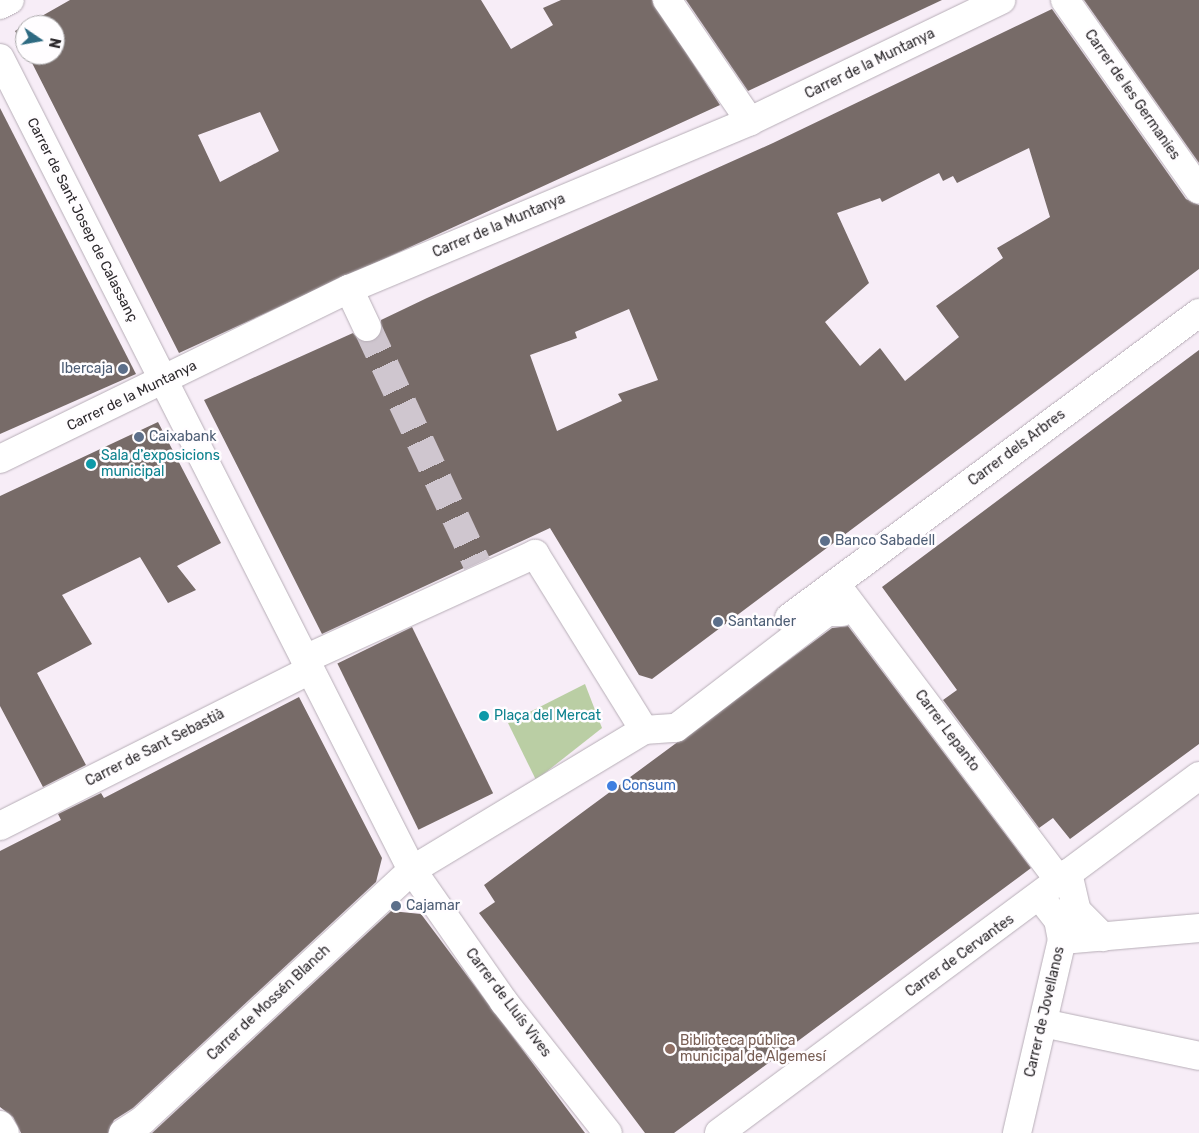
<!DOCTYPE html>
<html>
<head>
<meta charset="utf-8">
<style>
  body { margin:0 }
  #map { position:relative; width:1199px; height:1133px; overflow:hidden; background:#f7edf7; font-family:Rubik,sans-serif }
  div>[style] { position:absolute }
  .green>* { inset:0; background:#bacea4 }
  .building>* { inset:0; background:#776b68; transform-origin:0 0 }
  .minor-tunnel>* { height:28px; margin-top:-14px; transform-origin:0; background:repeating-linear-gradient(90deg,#cfc6cf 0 28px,transparent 0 42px) }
  .roads { filter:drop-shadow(0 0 1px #b7aeb7) drop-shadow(0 0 1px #b7aeb7) }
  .minor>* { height:28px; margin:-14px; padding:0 14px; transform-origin:14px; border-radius:14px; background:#fff }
  .dots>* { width:14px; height:14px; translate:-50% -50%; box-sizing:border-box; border:2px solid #fffdff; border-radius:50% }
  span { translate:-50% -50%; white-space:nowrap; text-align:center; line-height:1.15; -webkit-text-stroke:5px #fffdff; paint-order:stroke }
  .street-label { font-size:14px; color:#2d2a2d }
  .service-label { font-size:14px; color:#4e5e75 }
  .right { translate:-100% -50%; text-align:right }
  .left { translate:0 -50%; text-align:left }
  .culture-label { font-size:14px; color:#0d838f }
  .shop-label { font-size:14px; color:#366cbe }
  .education-label { font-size:14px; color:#785e54 }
  .north { position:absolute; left:15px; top:15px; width:50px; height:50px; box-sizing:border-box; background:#fffdff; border:1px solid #aba9ab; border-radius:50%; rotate:102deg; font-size:14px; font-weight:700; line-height:20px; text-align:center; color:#2d2a2d }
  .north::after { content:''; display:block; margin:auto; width:18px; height:22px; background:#2e6a82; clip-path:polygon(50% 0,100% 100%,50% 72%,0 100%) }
</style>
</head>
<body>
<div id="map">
  <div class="green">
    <div style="clip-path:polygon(585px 684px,602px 728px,536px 780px,508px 723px)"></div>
  </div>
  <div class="building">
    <div style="clip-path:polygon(evenodd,70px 0,481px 0,511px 49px,553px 25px,543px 8px,561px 0,652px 0,720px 105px,179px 353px,28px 55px,55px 55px,55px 25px,26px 25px,70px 0,260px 112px,279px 151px,220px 182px,198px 135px,260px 112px)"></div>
    <div style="clip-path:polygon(686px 0,942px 0,748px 91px)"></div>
    <div style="clip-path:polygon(1084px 0,1199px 0,1199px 163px)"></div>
    <div style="clip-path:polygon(evenodd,1052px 9px,1186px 199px,1199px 205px,1199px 269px,652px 679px,639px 675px,550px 528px,322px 634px,204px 400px,353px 333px,359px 340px,373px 341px,380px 335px,381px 320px,427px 298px,773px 143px,1052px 9px,1029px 148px,1050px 217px,997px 248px,1003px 258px,936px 306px,959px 337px,905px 381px,880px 348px,860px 366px,825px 322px,869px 283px,837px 213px,880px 198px,882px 202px,939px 173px,943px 181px,953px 176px,957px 183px,1029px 148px,1052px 9px,629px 309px,658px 380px,618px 394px,622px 401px,557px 431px,530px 355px,577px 338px,575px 332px,629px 309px)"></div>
    <div style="clip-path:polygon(25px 25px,25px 49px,15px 31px)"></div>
    <div style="clip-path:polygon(0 108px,136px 374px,0 434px)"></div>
    <div style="clip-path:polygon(1199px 350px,1199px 744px,1070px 839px,1053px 818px,1039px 828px,943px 700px,957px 690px,882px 587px)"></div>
    <div style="clip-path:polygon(158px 422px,221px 543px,177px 566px,196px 590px,168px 603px,140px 557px,62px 595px,92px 644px,37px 673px,86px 765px,43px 787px,0 706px,0 496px)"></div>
    <div style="clip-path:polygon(848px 626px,1031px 868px,674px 1133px,645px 1133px,479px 913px,495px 902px,484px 885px,832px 628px)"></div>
    <div style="left:412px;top:627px;width:185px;height:83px;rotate:64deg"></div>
    <div style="clip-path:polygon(299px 697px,382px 858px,376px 882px,133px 1108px,114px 1120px,108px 1133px,21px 1133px,13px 1117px,0 1107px,0 851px,61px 820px,58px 814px,101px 793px,104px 798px)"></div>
    <div style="clip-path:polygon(391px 911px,421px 914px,585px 1133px,152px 1133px)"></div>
  </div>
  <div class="minor-tunnel">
    <div style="left:367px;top:327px;width:261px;rotate:65.1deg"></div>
  </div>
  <div class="roads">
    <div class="minor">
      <div style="left:667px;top:0;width:147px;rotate:55.6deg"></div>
      <div style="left:1065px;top:0;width:232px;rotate:54.8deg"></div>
      <div style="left:0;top:5px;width:11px;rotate:-27deg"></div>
      <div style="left:0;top:58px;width:911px;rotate:63.1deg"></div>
      <div style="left:412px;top:870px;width:161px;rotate:55.1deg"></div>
      <div style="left:504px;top:1002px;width:167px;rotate:51.6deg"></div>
      <div style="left:349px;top:289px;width:42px;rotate:64.7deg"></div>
      <div style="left:0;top:459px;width:388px;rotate:-26deg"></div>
      <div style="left:349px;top:289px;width:435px;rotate:-22.7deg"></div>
      <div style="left:750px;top:121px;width:279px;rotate:-25.7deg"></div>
      <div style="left:838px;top:587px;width:367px;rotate:53deg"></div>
      <div style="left:789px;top:618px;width:511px;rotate:-36.65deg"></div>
      <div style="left:305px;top:659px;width:253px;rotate:-24.5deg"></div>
      <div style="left:535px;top:554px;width:207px;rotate:58.2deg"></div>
      <div style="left:0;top:826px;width:347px;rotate:-26.7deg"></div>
      <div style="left:1068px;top:873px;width:39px;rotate:77deg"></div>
      <div style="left:1077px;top:911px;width:37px;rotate:45deg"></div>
      <div style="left:1062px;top:940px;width:138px;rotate:-5deg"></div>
      <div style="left:1043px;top:1023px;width:159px;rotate:11.9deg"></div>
      <div style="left:0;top:1125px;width:9px;rotate:58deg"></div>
      <div style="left:123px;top:1133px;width:24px;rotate:-33deg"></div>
      <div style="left:143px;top:1120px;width:367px;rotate:-42.9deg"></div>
      <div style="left:412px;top:870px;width:271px;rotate:-31.1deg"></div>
      <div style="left:644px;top:730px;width:32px;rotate:-4deg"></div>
      <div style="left:676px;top:728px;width:190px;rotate:-37.5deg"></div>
      <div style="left:827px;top:612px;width:15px"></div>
      <div style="left:719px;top:1133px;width:598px;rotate:-36.64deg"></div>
      <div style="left:1017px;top:1133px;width:198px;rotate:-76.9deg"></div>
      <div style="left:1062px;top:940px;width:20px;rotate:-101deg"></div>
      <div style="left:1058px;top:920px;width:29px;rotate:-128deg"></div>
    </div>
  </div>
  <div class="dots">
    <div style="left:123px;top:369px;background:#5c6f8a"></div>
    <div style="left:139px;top:437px;background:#5c6f8a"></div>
    <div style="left:91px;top:464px;background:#0f9aa8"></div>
    <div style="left:825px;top:541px;background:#5c6f8a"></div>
    <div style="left:718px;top:622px;background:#5c6f8a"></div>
    <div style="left:484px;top:716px;background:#0f9aa8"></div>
    <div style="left:612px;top:786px;background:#3f7fe0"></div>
    <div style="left:396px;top:906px;background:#5c6f8a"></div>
    <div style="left:670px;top:1049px;background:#8d6e63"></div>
  </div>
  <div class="street-label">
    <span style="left:870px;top:64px;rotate:-26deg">Carrer de la Muntanya</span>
    <span style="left:1132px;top:95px;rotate:55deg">Carrer de les Germanies</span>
    <span style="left:82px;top:220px;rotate:63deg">Carrer de Sant Josep de Calassanç</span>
    <span style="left:499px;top:226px;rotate:-23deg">Carrer de la Muntanya</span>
    <span style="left:132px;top:396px;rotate:-26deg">Carrer de la Muntanya</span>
    <span style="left:1017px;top:448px;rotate:-37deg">Carrer dels Arbres</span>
    <span style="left:947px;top:731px;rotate:53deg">Carrer Lepanto</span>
    <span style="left:155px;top:748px;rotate:-27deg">Carrer de Sant Sebastià</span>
    <span style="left:960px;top:956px;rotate:-36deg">Carrer de Cervantes</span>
    <span style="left:269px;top:1003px;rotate:-43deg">Carrer de Mossén Blanch</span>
    <span style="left:508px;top:1003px;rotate:53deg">Carrer de Lluís Vives</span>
    <span style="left:1045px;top:1012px;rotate:-77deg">Carrer de Jovellanos</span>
  </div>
  <div class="service-label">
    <span class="right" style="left:113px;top:369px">Ibercaja</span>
    <span class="left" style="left:149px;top:437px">Caixabank</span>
    <span class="left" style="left:835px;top:541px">Banco Sabadell</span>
    <span class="left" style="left:728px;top:622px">Santander</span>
    <span class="left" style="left:406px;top:906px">Cajamar</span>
  </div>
  <div class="culture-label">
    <span class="left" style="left:101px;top:464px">Sala d'exposicions<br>municipal</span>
    <span class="left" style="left:494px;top:716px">Plaça del Mercat</span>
  </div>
  <div class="shop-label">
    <span class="left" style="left:622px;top:786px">Consum</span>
  </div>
  <div class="education-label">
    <span class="left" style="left:680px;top:1049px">Biblioteca pública<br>municipal de Algemesí</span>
  </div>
  <div class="north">N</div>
</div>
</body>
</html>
